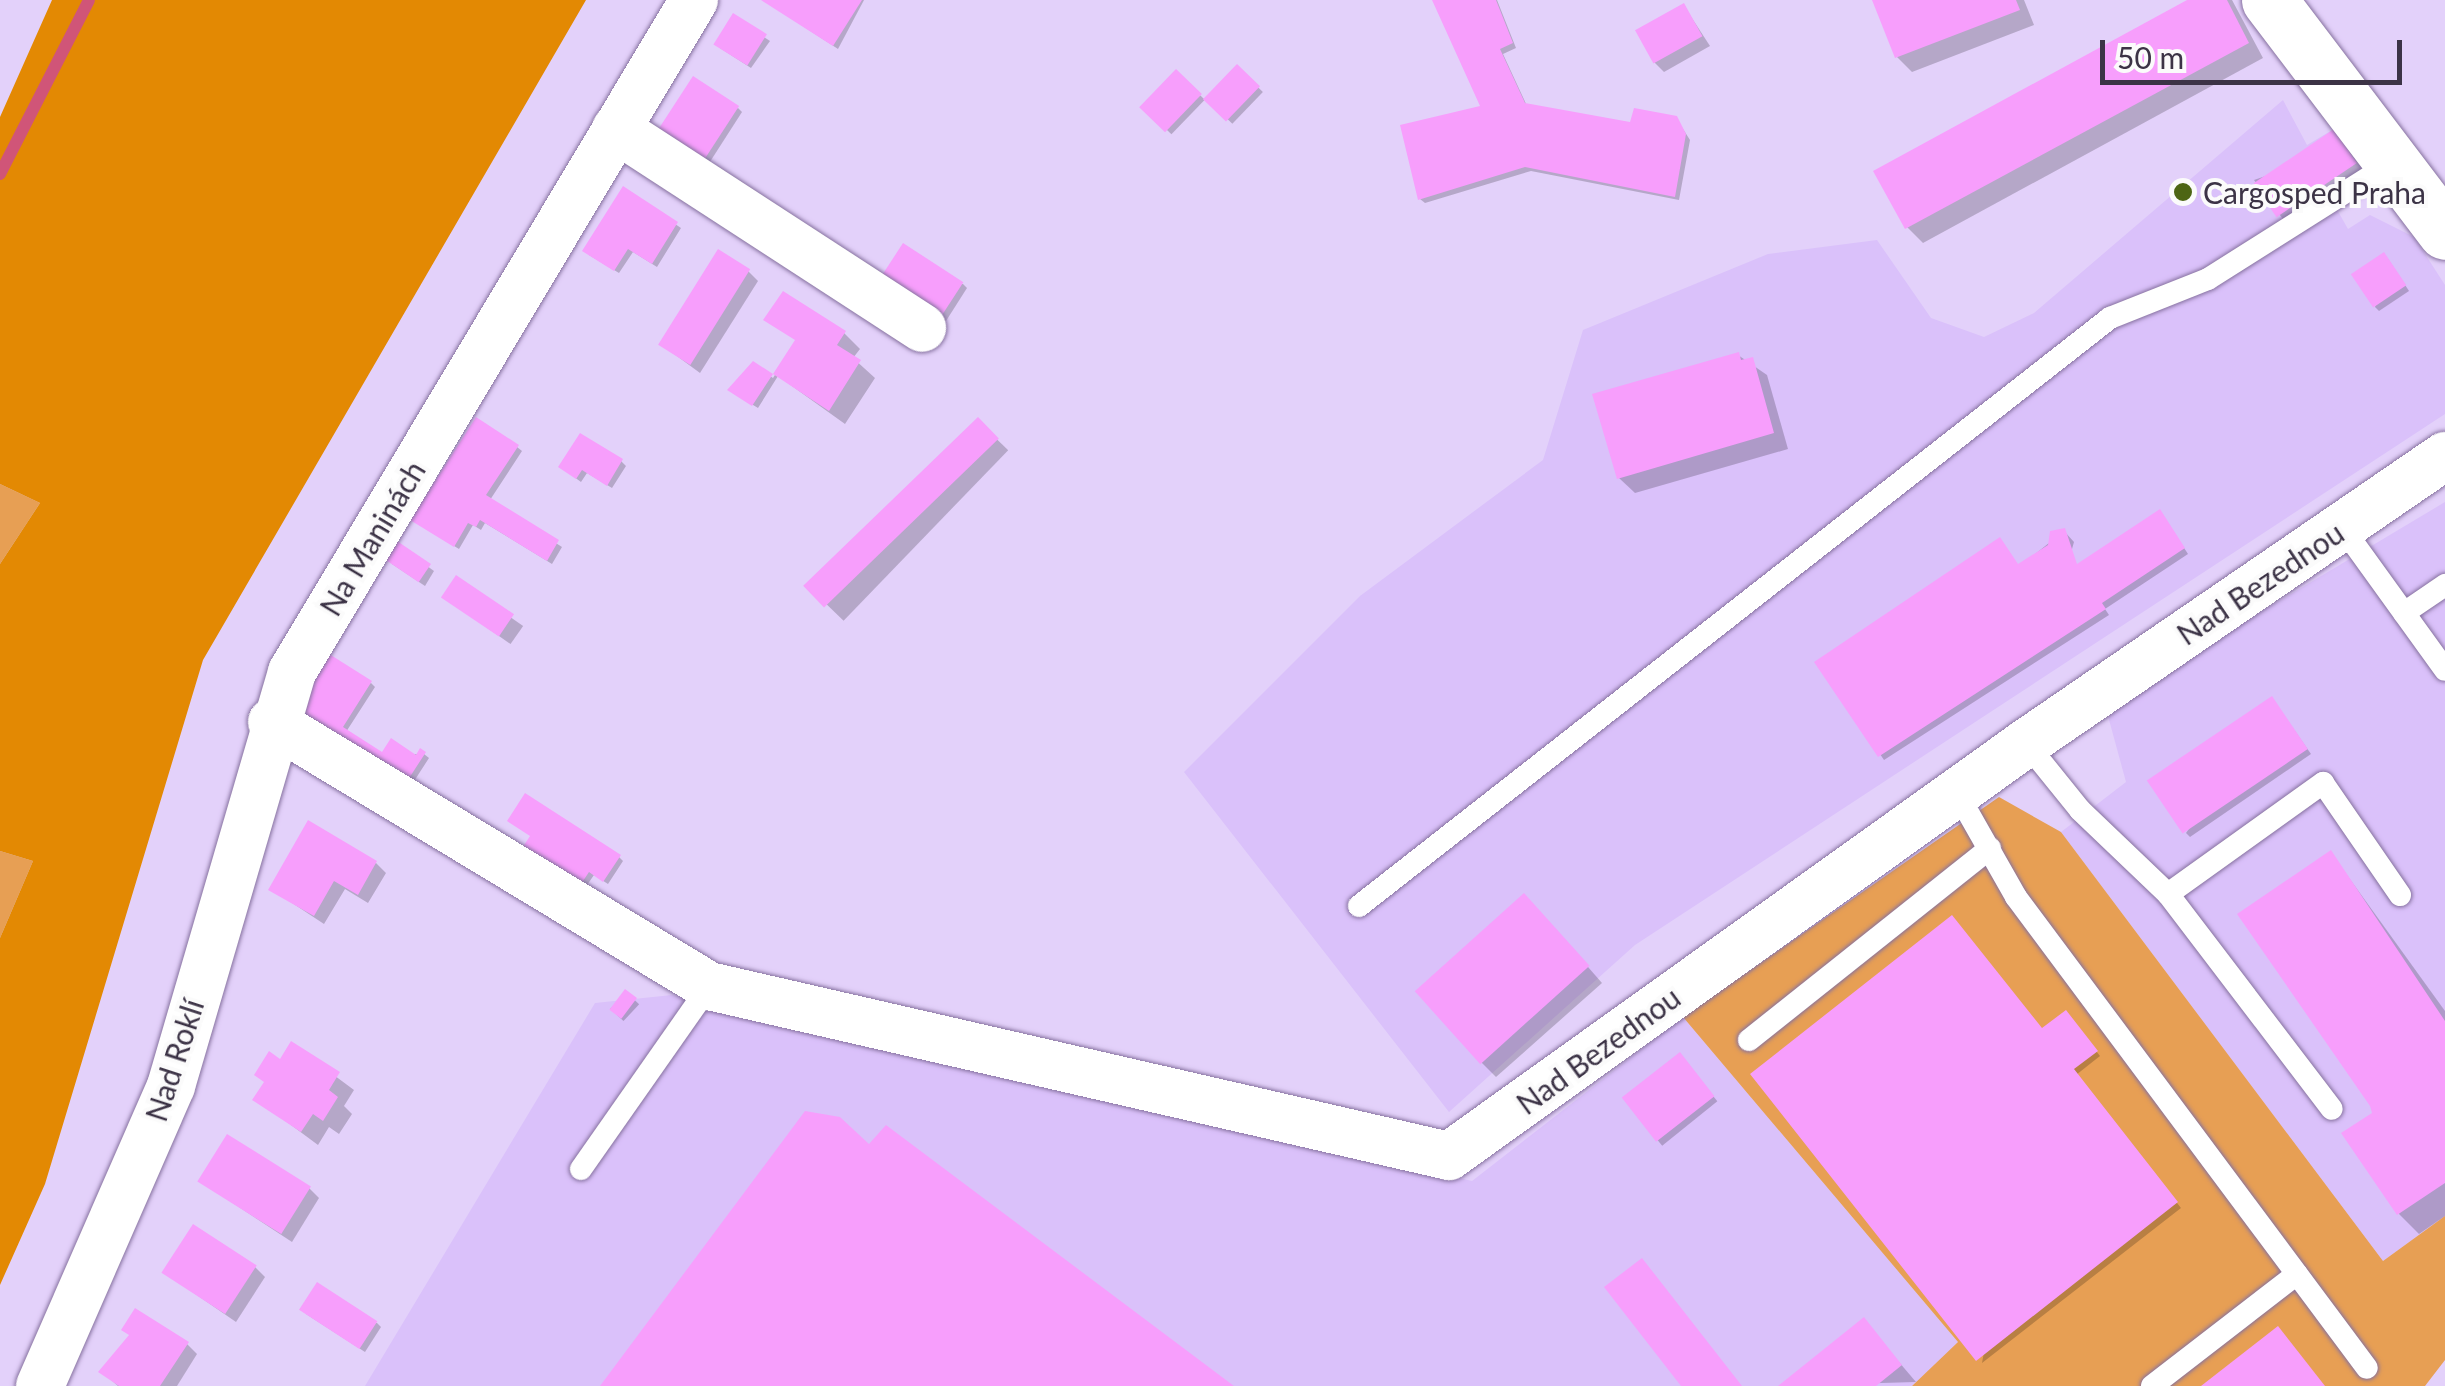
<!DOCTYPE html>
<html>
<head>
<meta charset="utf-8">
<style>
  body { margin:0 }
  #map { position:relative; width:2445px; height:1386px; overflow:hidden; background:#e3d1fa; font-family:Lato,sans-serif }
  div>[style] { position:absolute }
  .built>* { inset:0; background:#dac1fa }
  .green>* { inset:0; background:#e79f54 }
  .forest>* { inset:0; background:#e38903 }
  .shadow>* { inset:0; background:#0003; transform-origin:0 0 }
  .stream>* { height:12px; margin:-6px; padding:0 6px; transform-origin:6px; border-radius:6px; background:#d05578 }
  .building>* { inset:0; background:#f79efc; transform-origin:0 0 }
  .roads { filter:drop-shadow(0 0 2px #86719f) drop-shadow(0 0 2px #86719f) }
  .lane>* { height:22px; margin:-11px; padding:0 11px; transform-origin:11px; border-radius:11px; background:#fff }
  .street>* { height:48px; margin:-24px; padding:0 24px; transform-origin:24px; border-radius:24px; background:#fff }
  .secondary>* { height:55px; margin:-27.5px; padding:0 27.5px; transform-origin:27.5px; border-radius:27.5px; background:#fff }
  .dots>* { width:28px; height:28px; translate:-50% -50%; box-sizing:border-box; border:5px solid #fbfbfb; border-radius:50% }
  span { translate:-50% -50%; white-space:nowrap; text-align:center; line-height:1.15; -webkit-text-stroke:8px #fbfbfb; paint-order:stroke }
  .poi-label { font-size:30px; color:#3c3346 }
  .left { translate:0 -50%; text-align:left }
  .street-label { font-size:30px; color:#3c3346 }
  .scale { position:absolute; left:2100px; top:40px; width:302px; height:45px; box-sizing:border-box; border:5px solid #3c3346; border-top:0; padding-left:12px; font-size:30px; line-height:35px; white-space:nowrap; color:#3c3346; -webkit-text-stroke:8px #fbfbfb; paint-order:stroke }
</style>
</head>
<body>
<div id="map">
  <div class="built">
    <div style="clip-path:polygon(2283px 100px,2307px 145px,2334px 129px,2357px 163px,2323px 185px,2348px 229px,2370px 215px,2414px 237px,2445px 285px,2445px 414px,1635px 945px,1449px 1112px,1184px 772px,1360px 596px,1543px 460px,1583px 330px,1768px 254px,1877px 240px,1931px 318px,1984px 337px,2034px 313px)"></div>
    <div style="clip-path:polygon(2445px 502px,2445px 1216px,2383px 1261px,2061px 832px,2126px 782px,2105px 705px)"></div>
    <div style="clip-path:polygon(672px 995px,1472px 1181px,1683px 1017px,1958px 1342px,1912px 1386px,365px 1386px,595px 1003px)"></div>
  </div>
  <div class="green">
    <div style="clip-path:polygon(0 484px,40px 503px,0 564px)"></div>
    <div style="clip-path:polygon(1999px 797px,2061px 832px,2383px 1261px,2445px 1216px,2445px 1360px,2425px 1386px,1912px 1386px,1958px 1342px,1683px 1017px)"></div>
    <div style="clip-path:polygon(0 851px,33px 861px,0 938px)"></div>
  </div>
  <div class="forest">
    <div style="clip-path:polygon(52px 0,586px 0,203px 660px,45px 1184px,0 1285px,0 938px,33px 861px,0 851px,0 564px,40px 503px,0 484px,0 117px)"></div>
  </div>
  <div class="shadow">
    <div style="clip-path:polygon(763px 0,864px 0,838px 49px)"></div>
    <div style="clip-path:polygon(1434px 0,1497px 0,1516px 48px,1503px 54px,1527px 106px,1632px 125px,1676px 118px,1690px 140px,1679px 200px,1531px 171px,1425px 203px,1420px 199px,1483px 107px)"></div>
    <div style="clip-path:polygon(1875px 0,2024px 0,2034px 25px,1912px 72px,1897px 57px)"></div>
    <div style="clip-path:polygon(2193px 0,2232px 0,2263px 58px,1923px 243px,1907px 227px)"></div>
    <div style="clip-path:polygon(1684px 6px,1710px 46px,1664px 72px,1654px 62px)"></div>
    <div style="clip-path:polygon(734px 17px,770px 41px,751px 68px,720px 48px)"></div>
    <div style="left:1237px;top:67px;width:36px;height:44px;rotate:44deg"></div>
    <div style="left:1176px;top:72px;width:40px;height:48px;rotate:44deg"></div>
    <div style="clip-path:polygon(738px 108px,742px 112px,706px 168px,662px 140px)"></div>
    <div style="clip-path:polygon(2349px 147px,2370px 179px,2291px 230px,2254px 180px)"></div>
    <div style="clip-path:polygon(623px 189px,681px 228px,657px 267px,633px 252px,619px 273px,589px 255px)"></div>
    <div style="clip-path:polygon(2388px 259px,2409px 291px,2379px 311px,2375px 307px)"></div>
    <div style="clip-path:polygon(748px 271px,758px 281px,700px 373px,662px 345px)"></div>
    <div style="clip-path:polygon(887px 283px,963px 284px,967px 288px,946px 321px)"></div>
    <div style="clip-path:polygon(844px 333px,860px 349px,853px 358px,875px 378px,845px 424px,778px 376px,758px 408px,735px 394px,753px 364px,773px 378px,797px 341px)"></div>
    <div style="clip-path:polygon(1738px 355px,1767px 375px,1788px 449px,1635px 493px,1619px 478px)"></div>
    <div style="left:978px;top:421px;width:42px;height:237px;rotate:44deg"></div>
    <div style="clip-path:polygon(517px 447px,522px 451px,490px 500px,562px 547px,552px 564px,485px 523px,481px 530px,473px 525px,459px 549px,418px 524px)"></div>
    <div style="clip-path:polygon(621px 461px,626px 466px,612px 488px,587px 473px,581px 482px,566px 471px)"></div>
    <div style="clip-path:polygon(2164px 517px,2188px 554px,2105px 609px,2109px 615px,1884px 760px,1818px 662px,2019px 567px,2064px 531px,2074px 542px,2070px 556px,2078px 567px)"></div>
    <div style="clip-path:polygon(398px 545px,434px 571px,425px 586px,392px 564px)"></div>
    <div style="left:456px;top:579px;width:82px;height:22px;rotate:35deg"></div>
    <div style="clip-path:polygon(371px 683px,375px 687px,346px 732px,383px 755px,424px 754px,429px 758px,409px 789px,296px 715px)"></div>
    <div style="clip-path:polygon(2276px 704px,2311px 754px,2190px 837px,2186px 833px)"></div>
    <div style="clip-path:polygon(2331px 853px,2445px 1011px,2445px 1216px,2419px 1234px,2399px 1214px,2374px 1114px)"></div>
    <div style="clip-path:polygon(619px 857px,623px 861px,608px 884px,594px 875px,578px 898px,522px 863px)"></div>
    <div style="clip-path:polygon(376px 863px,386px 873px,368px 903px,345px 889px,324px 924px,271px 889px)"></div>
    <div style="clip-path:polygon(1540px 912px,1602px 983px,1496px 1077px,1481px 1062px)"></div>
    <div style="left:626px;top:992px;width:18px;height:23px;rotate:43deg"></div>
    <div style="clip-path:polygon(2070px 1018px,2100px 1056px,2076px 1075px,2181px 1208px,1982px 1363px,2042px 1031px)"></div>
    <div style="clip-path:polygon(292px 1044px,354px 1090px,344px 1106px,352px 1114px,339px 1134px,329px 1127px,318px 1145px,256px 1099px)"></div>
    <div style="left:1684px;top:1060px;width:53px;height:71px;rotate:51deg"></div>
    <div style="clip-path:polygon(201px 1182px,309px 1188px,319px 1198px,292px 1242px)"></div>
    <div style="clip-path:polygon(255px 1267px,265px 1277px,236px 1322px,165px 1273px)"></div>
    <div style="clip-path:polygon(306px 1314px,377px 1323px,381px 1327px,365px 1352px)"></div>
    <div style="clip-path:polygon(1864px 1321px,1916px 1382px,1780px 1386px)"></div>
    <div style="clip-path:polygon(131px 1336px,187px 1344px,197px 1354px,177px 1386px,118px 1386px,102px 1372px)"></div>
  </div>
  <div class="stream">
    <div style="left:0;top:174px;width:195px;rotate:-62.9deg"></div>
  </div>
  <div class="building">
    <div style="clip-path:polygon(761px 0,862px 0,833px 46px)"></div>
    <div style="clip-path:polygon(1432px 0,1496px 0,1513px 43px,1500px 49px,1525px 103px,1630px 122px,1634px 108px,1677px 116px,1686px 134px,1675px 197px,1525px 167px,1418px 200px,1400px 125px,1480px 106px)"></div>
    <div style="clip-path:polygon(1872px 0,2016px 0,2020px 10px,1895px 58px)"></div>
    <div style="clip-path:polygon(2187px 0,2227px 0,2249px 43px,1905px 229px,1873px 171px)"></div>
    <div style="left:1684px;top:3px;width:38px;height:56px;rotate:61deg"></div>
    <div style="left:733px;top:13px;width:40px;height:37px;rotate:32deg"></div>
    <div style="left:1237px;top:64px;width:32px;height:49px;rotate:44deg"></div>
    <div style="left:1176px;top:69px;width:36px;height:53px;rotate:44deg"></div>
    <div style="left:693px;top:76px;width:55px;height:71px;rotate:33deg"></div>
    <div style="left:2334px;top:129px;width:41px;height:97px;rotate:56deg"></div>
    <div style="clip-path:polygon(623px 186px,678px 222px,652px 264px,628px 249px,614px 271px,582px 251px)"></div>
    <div style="left:903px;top:243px;width:72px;height:43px;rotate:33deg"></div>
    <div style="left:718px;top:249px;width:38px;height:113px;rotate:32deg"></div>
    <div style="left:2384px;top:252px;width:40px;height:40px;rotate:56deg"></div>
    <div style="clip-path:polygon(783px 291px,846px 331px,837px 345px,861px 360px,829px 411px,773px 374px,752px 406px,727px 390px,753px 361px,773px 374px,795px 340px,763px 320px)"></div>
    <div style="clip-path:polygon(1739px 352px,1741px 360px,1753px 357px,1774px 433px,1617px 479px,1592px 394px)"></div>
    <div style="clip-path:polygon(476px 417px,519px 445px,486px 495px,559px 540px,547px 561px,480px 520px,476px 527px,468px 523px,454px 547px,410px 520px)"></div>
    <div style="left:978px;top:417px;width:30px;height:243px;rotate:46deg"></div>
    <div style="clip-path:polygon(580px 433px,623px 459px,607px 486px,582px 470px,576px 479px,558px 467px)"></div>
    <div style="clip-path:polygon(2160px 509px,2185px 548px,2102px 603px,2106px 609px,1878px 757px,1814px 662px,2000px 537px,2018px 564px,2048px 545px,2050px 531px,2065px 528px,2077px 564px)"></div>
    <div style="left:397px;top:541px;width:41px;height:22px;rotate:34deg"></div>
    <div style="left:456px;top:575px;width:70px;height:27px;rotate:34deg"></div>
    <div style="clip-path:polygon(326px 652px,372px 681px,343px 727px,382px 752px,391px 738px,416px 755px,420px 748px,426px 752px,404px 786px,288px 711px)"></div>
    <div style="left:2272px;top:696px;width:64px;height:151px;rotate:56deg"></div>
    <div style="clip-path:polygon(525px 793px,621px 855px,603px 882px,589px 872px,573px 896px,515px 859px,530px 836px,507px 821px)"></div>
    <div style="clip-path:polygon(308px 820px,377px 861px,358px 895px,334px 881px,314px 916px,268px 890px)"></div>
    <div style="clip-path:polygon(2331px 850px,2445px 1021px,2445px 1183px,2397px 1215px,2341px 1133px,2372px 1113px,2370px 1106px,2237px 914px)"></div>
    <div style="left:1524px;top:893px;width:98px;height:147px;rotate:48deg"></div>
    <div style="clip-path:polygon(1952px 915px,2042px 1028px,2066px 1010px,2098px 1051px,2074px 1069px,2178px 1202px,1976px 1361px,1750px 1074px)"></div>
    <div style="left:625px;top:989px;width:15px;height:26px;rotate:37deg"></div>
    <div style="clip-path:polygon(291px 1041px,340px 1072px,329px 1090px,338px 1097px,323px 1121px,313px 1114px,301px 1132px,252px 1100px,264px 1082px,254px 1075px,269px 1051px,280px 1059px)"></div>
    <div style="left:1680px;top:1052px;width:56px;height:74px;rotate:52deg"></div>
    <div style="clip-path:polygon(805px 1111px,840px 1117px,869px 1144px,886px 1125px,1234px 1386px,600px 1386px)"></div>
    <div style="left:227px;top:1134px;width:99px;height:56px;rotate:32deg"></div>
    <div style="left:193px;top:1224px;width:76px;height:58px;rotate:33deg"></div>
    <div style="clip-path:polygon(1642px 1258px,1742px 1386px,1681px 1386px,1604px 1287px)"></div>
    <div style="left:317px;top:1282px;width:72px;height:33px;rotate:33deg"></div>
    <div style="clip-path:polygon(135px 1308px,189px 1342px,160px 1386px,119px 1386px,98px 1372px,129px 1335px,121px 1330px)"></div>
    <div style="clip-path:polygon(1864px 1317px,1902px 1365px,1876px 1386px,1778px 1386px)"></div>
    <div style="clip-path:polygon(2278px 1326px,2325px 1386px,2201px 1386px)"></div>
  </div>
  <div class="roads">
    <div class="lane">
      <div style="left:2342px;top:527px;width:176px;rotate:54.2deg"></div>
      <div style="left:2404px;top:613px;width:50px;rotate:-34.3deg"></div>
      <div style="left:2026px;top:743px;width:86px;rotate:51.1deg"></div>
      <div style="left:2080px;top:810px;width:122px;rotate:43.7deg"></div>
      <div style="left:2168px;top:894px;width:270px;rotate:52.7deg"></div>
      <div style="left:1957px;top:793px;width:120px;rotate:60.4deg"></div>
      <div style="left:2016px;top:897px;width:587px;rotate:53.31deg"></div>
      <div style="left:2168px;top:894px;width:191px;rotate:-35.6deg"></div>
      <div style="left:2323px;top:783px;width:136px;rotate:55.5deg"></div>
      <div style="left:1359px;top:906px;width:954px;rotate:-38.06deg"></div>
      <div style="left:2110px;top:318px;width:105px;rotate:-21.7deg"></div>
      <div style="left:2208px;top:279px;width:219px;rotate:-32.3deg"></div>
      <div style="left:1749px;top:1040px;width:308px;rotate:-38.5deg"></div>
      <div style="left:581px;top:1169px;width:223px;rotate:-55deg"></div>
      <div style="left:2152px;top:1386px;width:183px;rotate:-37.7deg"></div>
    </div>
    <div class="street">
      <div style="left:616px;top:129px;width:365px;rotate:33deg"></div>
      <div style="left:272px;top:722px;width:511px;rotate:31.14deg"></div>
      <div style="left:709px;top:986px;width:759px;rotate:12.94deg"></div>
      <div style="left:1449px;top:1156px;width:710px;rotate:-35.59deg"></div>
      <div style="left:2026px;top:743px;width:508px;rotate:-34.41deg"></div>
      <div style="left:40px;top:1386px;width:327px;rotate:-66.4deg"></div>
      <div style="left:171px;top:1086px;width:431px;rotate:-73.7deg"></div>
      <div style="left:292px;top:672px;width:783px;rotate:-59.11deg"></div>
    </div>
    <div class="secondary">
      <div style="left:2269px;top:0;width:291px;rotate:52.8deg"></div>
    </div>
  </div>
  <div class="dots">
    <div style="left:2183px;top:192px;background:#4d6514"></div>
  </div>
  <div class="poi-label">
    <span class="left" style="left:2203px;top:192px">Cargosped Praha</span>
  </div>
  <div class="street-label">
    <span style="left:372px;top:538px;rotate:-59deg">Na Maninách</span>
    <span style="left:2260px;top:583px;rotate:-34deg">Nad Bezednou</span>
    <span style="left:1598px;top:1050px;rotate:-36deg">Nad Bezednou</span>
    <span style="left:174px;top:1060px;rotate:-72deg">Nad Roklí</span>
  </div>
  <div class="scale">50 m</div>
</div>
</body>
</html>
